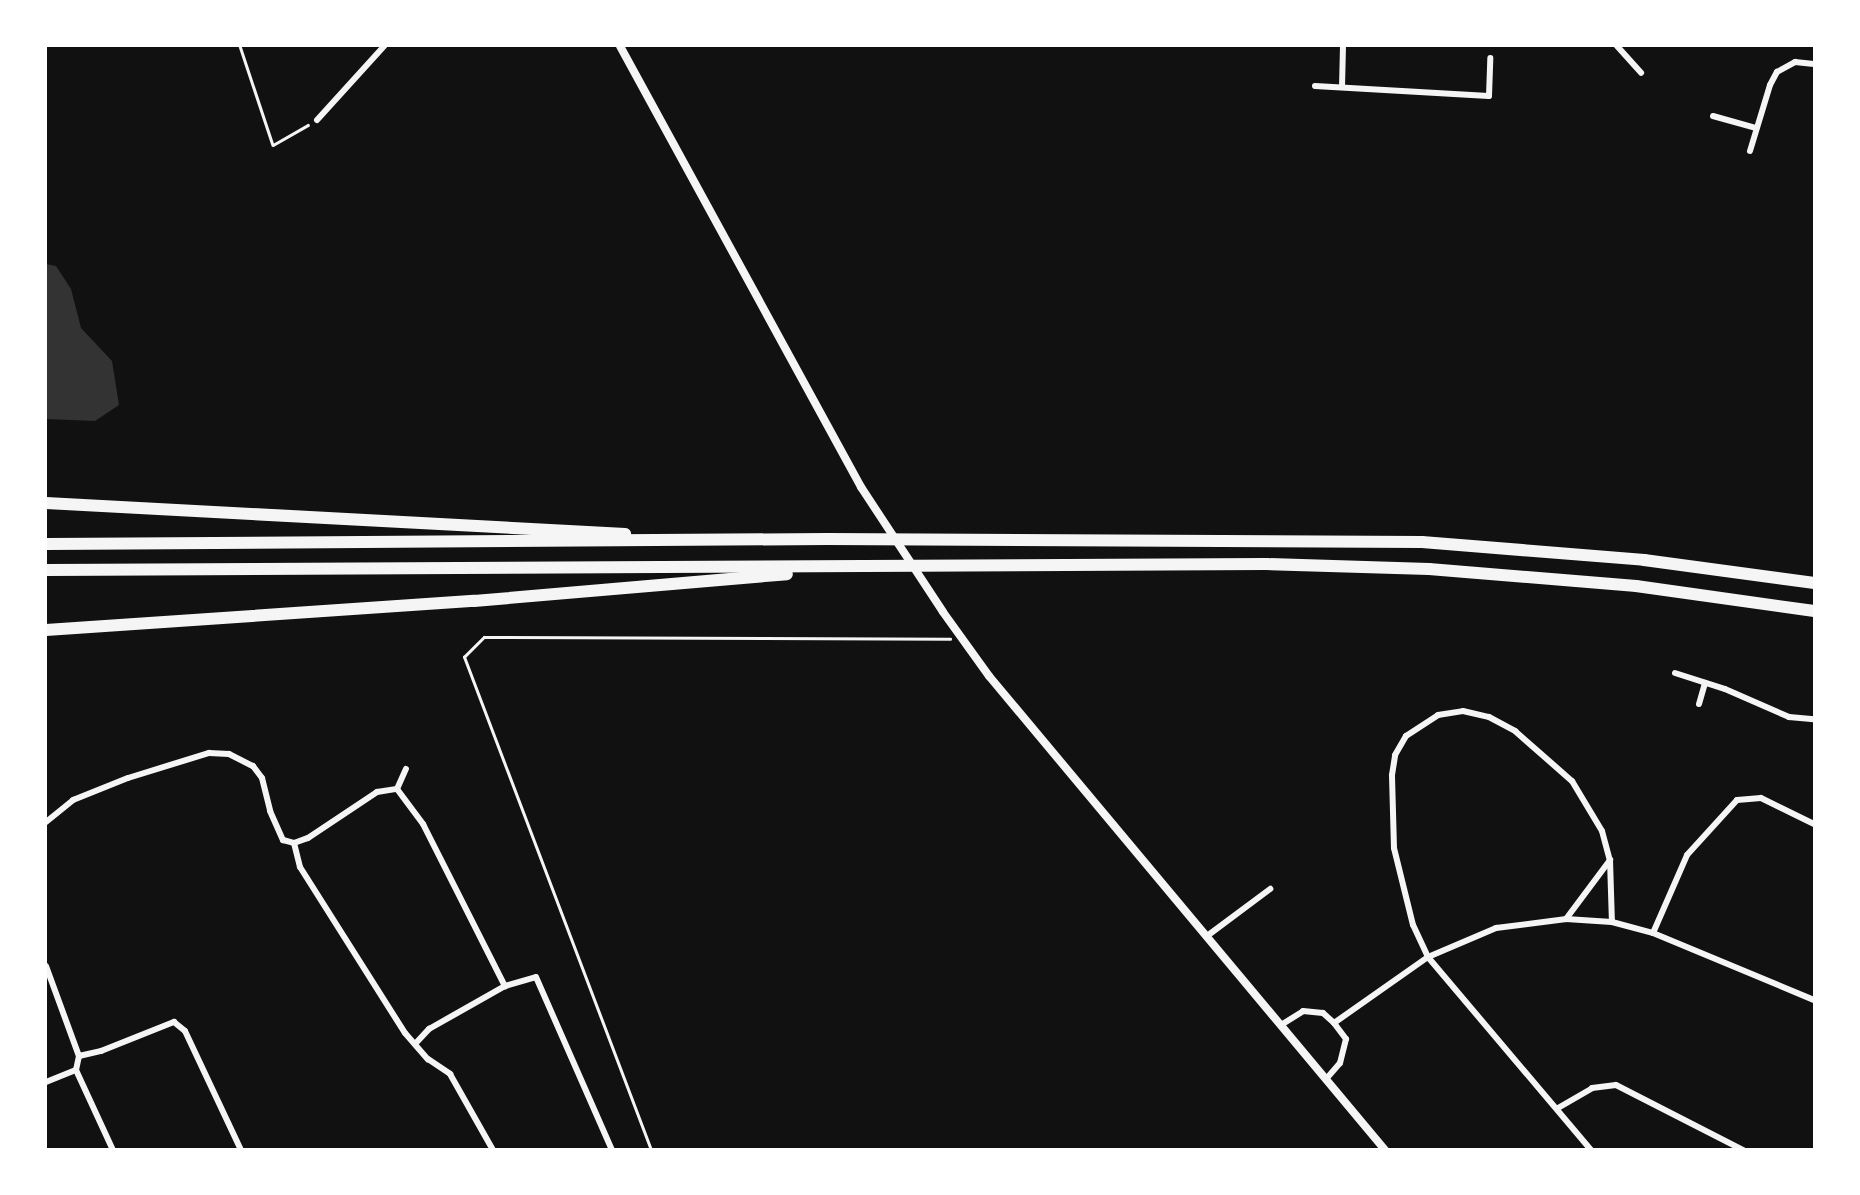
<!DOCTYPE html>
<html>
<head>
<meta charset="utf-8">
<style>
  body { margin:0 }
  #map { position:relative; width:1860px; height:1195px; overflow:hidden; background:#111; font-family:"Asap Condensed",sans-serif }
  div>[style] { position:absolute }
  .water>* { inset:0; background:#333 }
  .path>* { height:2.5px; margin:-1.25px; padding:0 1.25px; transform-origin:1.25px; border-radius:1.25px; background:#f5f5f5 }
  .minor>* { height:6px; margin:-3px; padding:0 3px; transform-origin:3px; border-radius:3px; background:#f5f5f5 }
  .tertiary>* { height:8px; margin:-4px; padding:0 4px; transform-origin:4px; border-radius:4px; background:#f5f5f5 }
  .motorway>* { height:12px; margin:-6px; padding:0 6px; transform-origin:6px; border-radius:6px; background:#f5f5f5 }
  span { translate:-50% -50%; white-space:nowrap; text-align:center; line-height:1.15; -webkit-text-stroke:6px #fff; paint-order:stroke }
  .frame { position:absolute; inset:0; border:47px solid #fff; pointer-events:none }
</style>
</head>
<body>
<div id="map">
  <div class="water">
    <div style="clip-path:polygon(46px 264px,56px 266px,71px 289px,81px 328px,112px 361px,119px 405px,95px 421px,46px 419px)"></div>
  </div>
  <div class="path">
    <div style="left:240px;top:46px;width:104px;rotate:71.6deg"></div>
    <div style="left:273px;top:145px;width:40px;rotate:-29.7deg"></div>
    <div style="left:651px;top:1150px;width:527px;rotate:-110.77deg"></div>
    <div style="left:464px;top:657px;width:28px;rotate:-45deg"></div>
    <div style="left:484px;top:637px;width:466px;rotate:0.2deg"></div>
  </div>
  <div class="minor">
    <div style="left:1617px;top:46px;width:36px;rotate:48deg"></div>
    <div style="left:1315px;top:86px;width:174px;rotate:3.3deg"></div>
    <div style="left:1489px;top:96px;width:38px;rotate:-88deg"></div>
    <div style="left:1342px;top:87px;width:41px;rotate:-88.6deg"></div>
    <div style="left:1713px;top:116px;width:45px;rotate:15.6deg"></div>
    <div style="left:317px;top:120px;width:100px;rotate:-47.8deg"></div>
    <div style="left:1750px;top:151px;width:69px;rotate:-73.1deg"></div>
    <div style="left:1770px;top:85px;width:15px;rotate:-62deg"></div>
    <div style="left:1777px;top:72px;width:21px;rotate:-29deg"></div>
    <div style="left:1795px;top:62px;width:19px;rotate:6deg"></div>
    <div style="left:1675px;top:673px;width:52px;rotate:17.7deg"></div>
    <div style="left:1725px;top:689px;width:70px;rotate:23.6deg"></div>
    <div style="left:1789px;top:717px;width:25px;rotate:5deg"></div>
    <div style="left:1699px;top:704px;width:22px;rotate:-74deg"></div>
    <div style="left:397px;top:789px;width:22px;rotate:-66deg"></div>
    <div style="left:46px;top:822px;width:35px;rotate:-39deg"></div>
    <div style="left:73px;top:800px;width:59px;rotate:-21.8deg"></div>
    <div style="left:128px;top:778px;width:85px;rotate:-17.2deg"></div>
    <div style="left:209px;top:753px;width:20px;rotate:3deg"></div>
    <div style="left:229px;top:754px;width:27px;rotate:27deg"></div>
    <div style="left:253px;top:766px;width:15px;rotate:53deg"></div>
    <div style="left:262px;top:778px;width:34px;rotate:76deg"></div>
    <div style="left:270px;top:811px;width:32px;rotate:66deg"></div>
    <div style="left:283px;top:840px;width:11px;rotate:15deg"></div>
    <div style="left:294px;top:843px;width:25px;rotate:76deg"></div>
    <div style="left:300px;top:867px;width:196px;rotate:57.7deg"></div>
    <div style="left:405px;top:1033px;width:35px;rotate:49deg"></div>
    <div style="left:428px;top:1059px;width:27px;rotate:34deg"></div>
    <div style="left:450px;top:1074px;width:87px;rotate:60.5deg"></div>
    <div style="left:294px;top:843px;width:15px;rotate:-20deg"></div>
    <div style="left:308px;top:838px;width:83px;rotate:-33.7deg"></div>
    <div style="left:377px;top:792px;width:20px;rotate:-9deg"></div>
    <div style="left:397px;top:789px;width:44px;rotate:53.4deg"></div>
    <div style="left:423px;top:824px;width:182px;rotate:63.2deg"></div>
    <div style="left:1566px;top:919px;width:74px;rotate:-53.3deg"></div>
    <div style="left:1653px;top:933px;width:85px;rotate:-66.4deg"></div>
    <div style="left:1687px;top:855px;width:74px;rotate:-47.7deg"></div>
    <div style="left:1737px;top:800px;width:24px;rotate:-5deg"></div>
    <div style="left:1761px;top:798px;width:59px;rotate:26.1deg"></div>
    <div style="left:1207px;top:936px;width:79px;rotate:-36.7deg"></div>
    <div style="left:46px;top:966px;width:96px;rotate:69.9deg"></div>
    <div style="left:79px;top:1056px;width:14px;rotate:102deg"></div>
    <div style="left:76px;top:1070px;width:88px;rotate:65.2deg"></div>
    <div style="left:1334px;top:1023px;width:115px;rotate:-35.1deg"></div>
    <div style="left:1428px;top:957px;width:74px;rotate:-23.1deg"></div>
    <div style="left:1496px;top:928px;width:71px;rotate:-7.3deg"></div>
    <div style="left:1566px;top:919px;width:46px;rotate:3.7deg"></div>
    <div style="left:1612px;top:922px;width:42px;rotate:15deg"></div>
    <div style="left:1653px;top:933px;width:174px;rotate:22.6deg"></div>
    <div style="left:1281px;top:1025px;width:26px;rotate:-32deg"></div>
    <div style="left:1303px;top:1011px;width:20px;rotate:6deg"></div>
    <div style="left:1323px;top:1013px;width:15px;rotate:42deg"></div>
    <div style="left:1334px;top:1023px;width:20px;rotate:53deg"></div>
    <div style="left:1346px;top:1039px;width:25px;rotate:104deg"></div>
    <div style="left:1340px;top:1063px;width:21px;rotate:131deg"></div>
    <div style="left:415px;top:1044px;width:21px;rotate:-47deg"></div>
    <div style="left:429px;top:1029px;width:87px;rotate:-29.5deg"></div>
    <div style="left:505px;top:986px;width:32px;rotate:-16deg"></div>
    <div style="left:536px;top:977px;width:189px;rotate:66.3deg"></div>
    <div style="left:79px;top:1056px;width:23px;rotate:-13deg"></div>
    <div style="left:101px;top:1051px;width:79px;rotate:-21.7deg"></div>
    <div style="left:174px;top:1022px;width:14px;rotate:39deg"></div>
    <div style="left:185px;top:1031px;width:132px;rotate:64.8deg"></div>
    <div style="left:46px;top:1082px;width:32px;rotate:-22deg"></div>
    <div style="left:1558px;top:1108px;width:39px;rotate:-30deg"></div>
    <div style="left:1592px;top:1088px;width:24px;rotate:-7deg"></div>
    <div style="left:1616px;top:1085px;width:143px;rotate:27.1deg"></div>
    <div style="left:1591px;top:1150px;width:253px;rotate:-130.2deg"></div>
    <div style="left:1428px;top:957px;width:35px;rotate:-115deg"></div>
    <div style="left:1413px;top:925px;width:79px;rotate:-103.9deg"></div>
    <div style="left:1394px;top:848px;width:73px;rotate:-91.6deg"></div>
    <div style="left:1392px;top:775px;width:20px;rotate:-81deg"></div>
    <div style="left:1395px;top:755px;width:22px;rotate:-60deg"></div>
    <div style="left:1406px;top:736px;width:38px;rotate:-33deg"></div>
    <div style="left:1438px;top:715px;width:25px;rotate:-9deg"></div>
    <div style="left:1463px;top:711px;width:27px;rotate:13deg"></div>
    <div style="left:1489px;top:717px;width:30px;rotate:28deg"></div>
    <div style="left:1515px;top:731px;width:76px;rotate:41.3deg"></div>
    <div style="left:1572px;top:781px;width:58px;rotate:59deg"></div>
    <div style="left:1602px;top:831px;width:30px;rotate:75deg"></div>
    <div style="left:1610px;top:860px;width:62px;rotate:88.2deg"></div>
  </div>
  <div class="tertiary">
    <div style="left:620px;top:46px;width:503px;rotate:61.34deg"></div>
    <div style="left:861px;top:487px;width:149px;rotate:56.7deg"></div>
    <div style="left:943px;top:612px;width:79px;rotate:54.3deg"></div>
    <div style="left:989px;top:676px;width:618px;rotate:50.12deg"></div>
  </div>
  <div class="motorway">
    <div style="left:46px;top:503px;width:580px;rotate:3.06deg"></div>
    <div style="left:46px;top:544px;width:781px;rotate:-0.37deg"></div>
    <div style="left:827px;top:539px;width:595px;rotate:0.29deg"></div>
    <div style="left:1422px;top:542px;width:223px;rotate:4.6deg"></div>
    <div style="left:1644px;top:560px;width:172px;rotate:7.7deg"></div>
    <div style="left:46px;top:570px;width:1220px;rotate:-0.28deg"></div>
    <div style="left:1266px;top:564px;width:163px;rotate:1.8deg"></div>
    <div style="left:1429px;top:569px;width:208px;rotate:4.7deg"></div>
    <div style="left:1636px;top:586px;width:180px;rotate:8deg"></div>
    <div style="left:46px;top:630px;width:429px;rotate:-3.9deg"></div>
    <div style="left:474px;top:601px;width:314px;rotate:-4.9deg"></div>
  </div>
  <div class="frame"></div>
</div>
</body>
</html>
